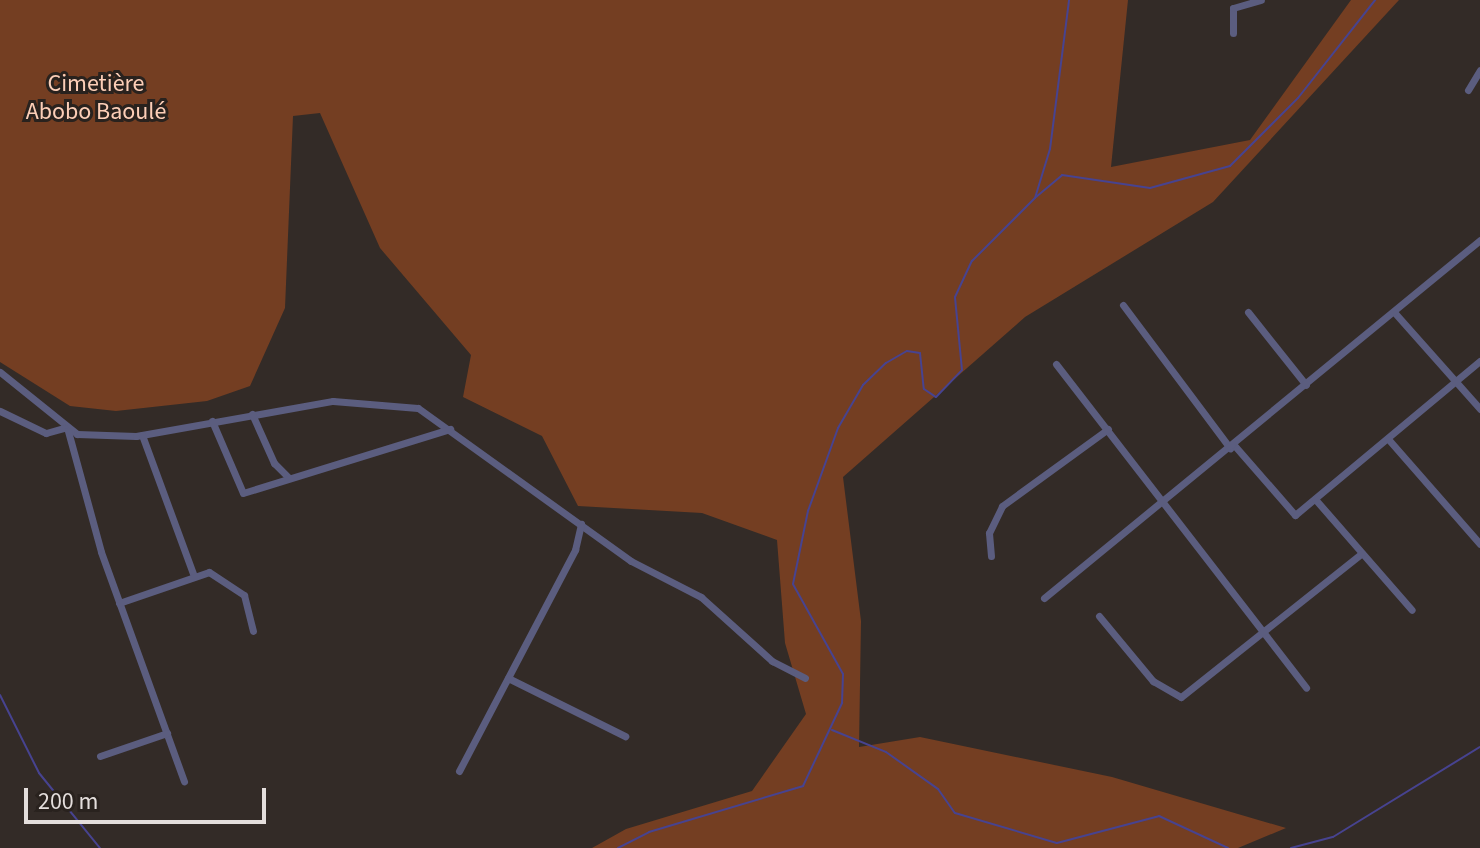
<!DOCTYPE html>
<html>
<head>
<meta charset="utf-8">
<style>
  body { margin:0 }
  #map { position:relative; width:1480px; height:848px; overflow:hidden; background:#332b27; font-family:"Source Sans 3",sans-serif }
  div>[style] { position:absolute }
  .green>* { inset:0; background:#743e22 }
  .stream>* { height:2px; margin:-1px; padding:0 1px; transform-origin:1px; border-radius:1px; background:#474390 }
  .minor>* { height:7px; margin:-3.5px; padding:0 3.5px; transform-origin:3.5px; border-radius:3.5px; background:#5b5d7f }
  span { translate:-50% -50%; white-space:nowrap; text-align:center; line-height:1.15; -webkit-text-stroke:6px #29221e; paint-order:stroke }
  .park-label { font-size:24px; color:#fcceb7 }
  .scale { position:absolute; left:24px; top:788px; width:242px; height:36px; box-sizing:border-box; border:4px solid #e4dedc; border-top:0; padding-left:10px; font-size:24px; line-height:28px; white-space:nowrap; color:#e4dedc; -webkit-text-stroke:6px #29221e; paint-order:stroke }
</style>
</head>
<body>
<div id="map">
  <div class="green">
    <div style="clip-path:polygon(0 0,1128px 0,1111px 167px,1250px 140px,1351px 0,1399px 0,1213px 202px,1025px 317px,843px 477px,861px 621px,859px 747px,920px 737px,1112px 777px,1286px 828px,1238px 848px,592px 848px,626px 829px,752px 791px,806px 714px,785px 643px,777px 540px,702px 513px,578px 506px,542px 436px,463px 397px,471px 355px,380px 248px,320px 113px,293px 116px,285px 308px,250px 386px,207px 401px,116px 411px,70px 406px,0 362px)"></div>
  </div>
  <div class="stream">
    <div style="left:1036px;top:197px;width:34px;rotate:-40deg"></div>
    <div style="left:1062px;top:175px;width:89px;rotate:8.4deg"></div>
    <div style="left:1150px;top:188px;width:83px;rotate:-15.4deg"></div>
    <div style="left:1230px;top:166px;width:96px;rotate:-45deg"></div>
    <div style="left:1298px;top:98px;width:125px;rotate:-51.8deg"></div>
    <div style="left:0;top:695px;width:87px;rotate:63.4deg"></div>
    <div style="left:39px;top:773px;width:97px;rotate:50.9deg"></div>
    <div style="left:832px;top:730px;width:58px;rotate:22.2deg"></div>
    <div style="left:886px;top:752px;width:64px;rotate:35.4deg"></div>
    <div style="left:938px;top:789px;width:29px;rotate:55deg"></div>
    <div style="left:955px;top:813px;width:106px;rotate:16.4deg"></div>
    <div style="left:1057px;top:843px;width:106px;rotate:-14.8deg"></div>
    <div style="left:1159px;top:816px;width:76px;rotate:24.9deg"></div>
    <div style="left:618px;top:848px;width:35px;rotate:-27deg"></div>
    <div style="left:649px;top:832px;width:161px;rotate:-16.6deg"></div>
    <div style="left:803px;top:786px;width:92px;rotate:-64.8deg"></div>
    <div style="left:842px;top:703px;width:29px;rotate:-88deg"></div>
    <div style="left:843px;top:674px;width:103px;rotate:-119.1deg"></div>
    <div style="left:793px;top:584px;width:75px;rotate:-78.4deg"></div>
    <div style="left:808px;top:511px;width:88px;rotate:-70.1deg"></div>
    <div style="left:838px;top:428px;width:50px;rotate:-59.8deg"></div>
    <div style="left:863px;top:385px;width:32px;rotate:-44deg"></div>
    <div style="left:886px;top:363px;width:24px;rotate:-30deg"></div>
    <div style="left:907px;top:351px;width:13px;rotate:9deg"></div>
    <div style="left:920px;top:353px;width:36px;rotate:84deg"></div>
    <div style="left:924px;top:389px;width:14px;rotate:34deg"></div>
    <div style="left:936px;top:397px;width:37px;rotate:-46deg"></div>
    <div style="left:962px;top:370px;width:73px;rotate:-95.5deg"></div>
    <div style="left:955px;top:297px;width:40px;rotate:-65deg"></div>
    <div style="left:972px;top:261px;width:89px;rotate:-45deg"></div>
    <div style="left:1035px;top:198px;width:51px;rotate:-73deg"></div>
    <div style="left:1050px;top:149px;width:150px;rotate:-82.7deg"></div>
    <div style="left:1291px;top:848px;width:43px;rotate:-14.7deg"></div>
    <div style="left:1333px;top:837px;width:172px;rotate:-31.5deg"></div>
  </div>
  <div class="minor">
    <div style="left:1233px;top:33px;width:25px;rotate:-90deg"></div>
    <div style="left:1233px;top:8px;width:29px;rotate:-16deg"></div>
    <div style="left:1468px;top:90px;width:23px;rotate:-59deg"></div>
    <div style="left:1123px;top:305px;width:179px;rotate:53.2deg"></div>
    <div style="left:1248px;top:312px;width:93px;rotate:51.5deg"></div>
    <div style="left:1394px;top:312px;width:130px;rotate:48.4deg"></div>
    <div style="left:1056px;top:364px;width:409px;rotate:52.3deg"></div>
    <div style="left:0;top:372px;width:99px;rotate:38.8deg"></div>
    <div style="left:77px;top:434px;width:59px;rotate:1.9deg"></div>
    <div style="left:136px;top:436px;width:200px;rotate:-10.1deg"></div>
    <div style="left:333px;top:401px;width:85px;rotate:4.7deg"></div>
    <div style="left:418px;top:408px;width:262px;rotate:35.7deg"></div>
    <div style="left:631px;top:561px;width:79px;rotate:27.2deg"></div>
    <div style="left:701px;top:597px;width:96px;rotate:42deg"></div>
    <div style="left:772px;top:661px;width:37px;rotate:27deg"></div>
    <div style="left:0;top:411px;width:51px;rotate:25.6deg"></div>
    <div style="left:46px;top:433px;width:19px;rotate:-16deg"></div>
    <div style="left:252px;top:414px;width:54px;rotate:65.8deg"></div>
    <div style="left:274px;top:463px;width:20px;rotate:45deg"></div>
    <div style="left:212px;top:421px;width:78px;rotate:66.7deg"></div>
    <div style="left:243px;top:493px;width:217px;rotate:-17.2deg"></div>
    <div style="left:68px;top:431px;width:125px;rotate:74.7deg"></div>
    <div style="left:101px;top:552px;width:244px;rotate:70.1deg"></div>
    <div style="left:142px;top:435px;width:150px;rotate:69.8deg"></div>
    <div style="left:1389px;top:440px;width:138px;rotate:48.8deg"></div>
    <div style="left:1234px;top:445px;width:93px;rotate:48.9deg"></div>
    <div style="left:1295px;top:515px;width:241px;rotate:-39.8deg"></div>
    <div style="left:1315px;top:499px;width:147px;rotate:48.9deg"></div>
    <div style="left:991px;top:556px;width:23px;rotate:-95deg"></div>
    <div style="left:989px;top:533px;width:30px;rotate:-64deg"></div>
    <div style="left:1002px;top:506px;width:131px;rotate:-36deg"></div>
    <div style="left:1044px;top:598px;width:564px;rotate:-39.39deg"></div>
    <div style="left:119px;top:603px;width:95px;rotate:-19deg"></div>
    <div style="left:209px;top:572px;width:42px;rotate:33.3deg"></div>
    <div style="left:244px;top:595px;width:37px;rotate:76deg"></div>
    <div style="left:1099px;top:616px;width:85px;rotate:50.3deg"></div>
    <div style="left:1153px;top:681px;width:32px;rotate:30deg"></div>
    <div style="left:1181px;top:697px;width:231px;rotate:-38.5deg"></div>
    <div style="left:508px;top:678px;width:131px;rotate:26.4deg"></div>
    <div style="left:100px;top:756px;width:71px;rotate:-18.9deg"></div>
    <div style="left:459px;top:771px;width:250px;rotate:-62.3deg"></div>
    <div style="left:575px;top:550px;width:27px;rotate:-77deg"></div>
  </div>
  <div class="park-label">
    <span style="left:96px;top:98px">Cimetière<br>Abobo Baoulé</span>
  </div>
  <div class="scale">200 m</div>
</div>
</body>
</html>
